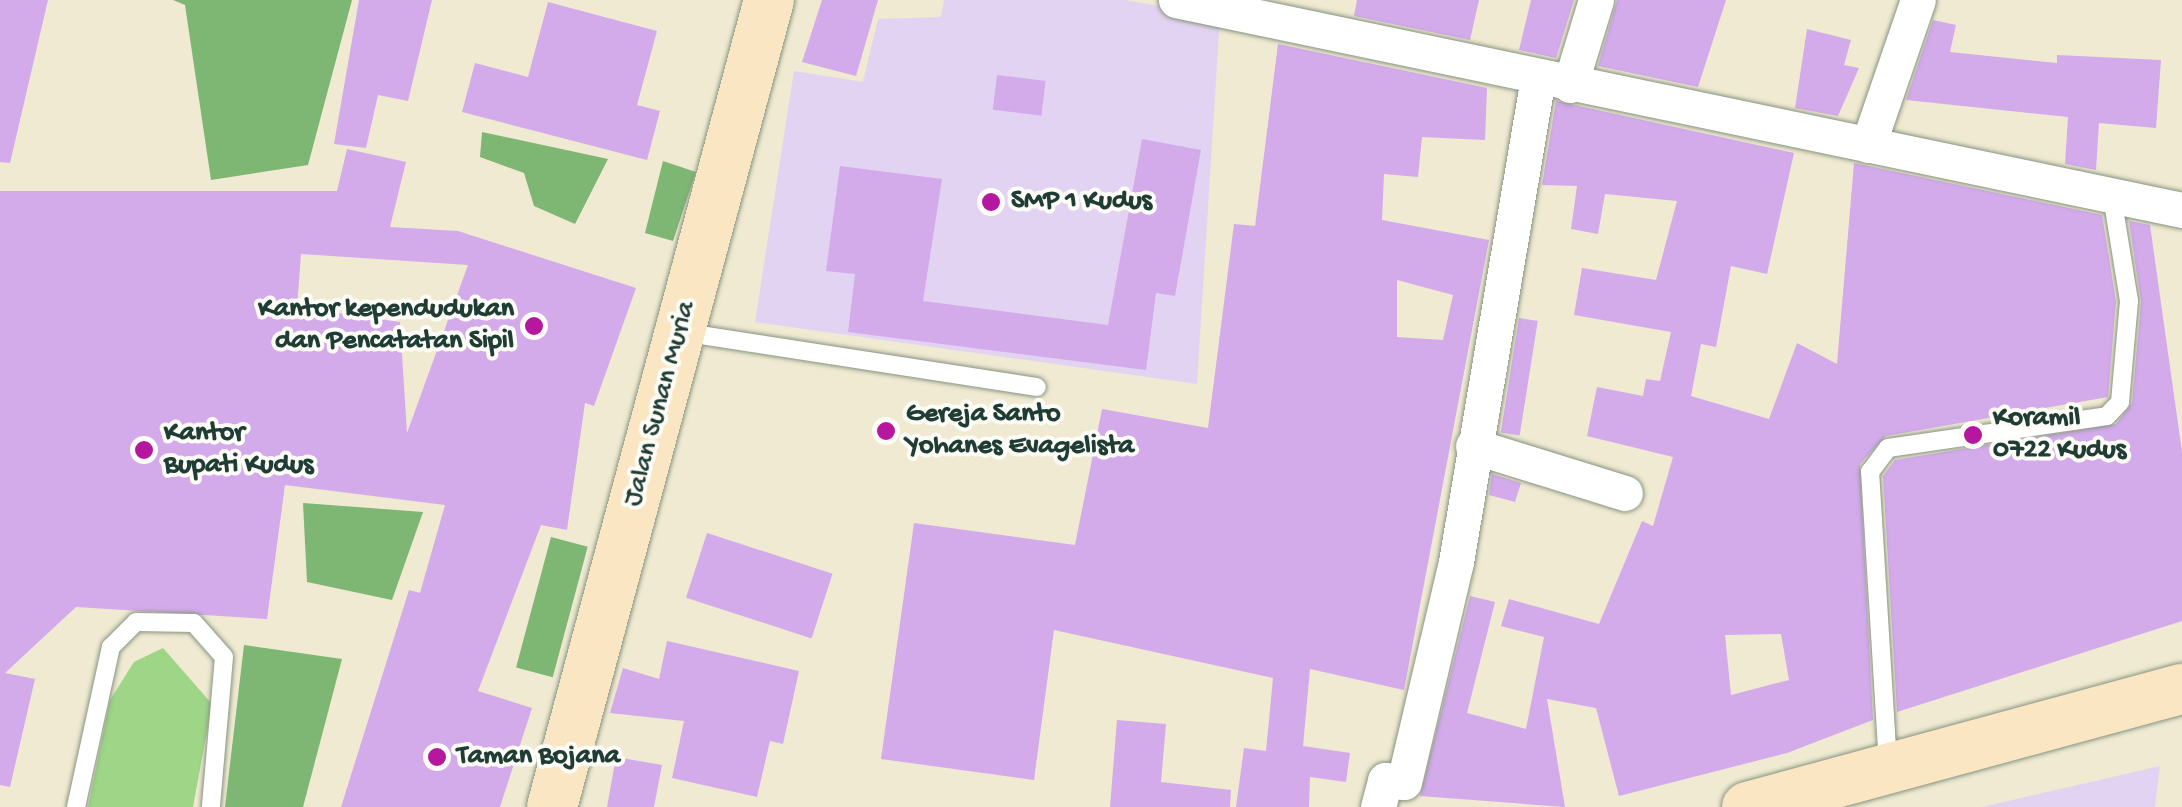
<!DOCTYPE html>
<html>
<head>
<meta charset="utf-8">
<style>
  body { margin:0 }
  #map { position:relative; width:2182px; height:807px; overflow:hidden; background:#efead1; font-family:"Gochi Hand",sans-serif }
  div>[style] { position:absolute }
  .built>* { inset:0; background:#e3d3f2 }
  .green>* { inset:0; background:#9ed587 }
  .forest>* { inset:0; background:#7eb674; transform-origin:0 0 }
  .building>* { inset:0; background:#d3abeb; transform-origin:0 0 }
  .roads { filter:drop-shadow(0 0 2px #879482) drop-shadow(0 0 2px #879482) }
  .lane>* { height:18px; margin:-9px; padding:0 9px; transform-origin:9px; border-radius:9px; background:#fff }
  .street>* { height:35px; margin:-17.5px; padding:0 17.5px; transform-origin:17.5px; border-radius:17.5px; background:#fff }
  .secondary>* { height:50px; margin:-25px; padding:0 25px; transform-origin:25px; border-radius:25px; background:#fbe6c4 }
  .dots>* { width:28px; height:28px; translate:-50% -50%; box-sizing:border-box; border:5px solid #fdfcf7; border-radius:50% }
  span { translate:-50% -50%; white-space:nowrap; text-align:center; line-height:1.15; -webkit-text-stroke:8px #fdfcf7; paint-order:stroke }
  .poi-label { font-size:28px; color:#1f3d34; font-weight:700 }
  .left { translate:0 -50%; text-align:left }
  .right { translate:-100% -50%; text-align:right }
  .street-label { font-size:28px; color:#1f3d34 }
</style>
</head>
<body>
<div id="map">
  <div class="built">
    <div style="clip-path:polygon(944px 0,1125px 0,1220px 17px,1197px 384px,755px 322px,794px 71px,863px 82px,878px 19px,941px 17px)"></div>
    <div style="clip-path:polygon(2160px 766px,2155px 807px,1982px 807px)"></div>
  </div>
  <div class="green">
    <div style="clip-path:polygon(163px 648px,212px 704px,193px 807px,88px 807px,110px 700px,134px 662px)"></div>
  </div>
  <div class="forest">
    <div style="clip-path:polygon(173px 0,352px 0,308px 165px,211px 180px,185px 5px)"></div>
    <div style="clip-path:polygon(482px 132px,608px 159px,575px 224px,534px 206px,524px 173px,480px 157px)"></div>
    <div style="clip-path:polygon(663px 161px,696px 172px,673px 241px,645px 233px)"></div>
    <div style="clip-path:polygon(303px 503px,423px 512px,392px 600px,307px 582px)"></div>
    <div style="left:551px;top:537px;width:38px;height:135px;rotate:15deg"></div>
    <div style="clip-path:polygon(244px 645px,342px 659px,303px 807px,225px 807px)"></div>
  </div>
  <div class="building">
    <div style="clip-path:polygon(0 0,48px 0,10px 163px,0 162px)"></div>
    <div style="clip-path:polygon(359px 0,432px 0,408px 101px,378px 95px,366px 148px,334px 144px)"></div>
    <div style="clip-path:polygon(822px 0,878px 0,856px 76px,802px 62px)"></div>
    <div style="clip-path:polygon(1357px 0,1479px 0,1470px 40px,1354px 16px)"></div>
    <div style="clip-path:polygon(1531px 0,1574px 0,1556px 58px,1519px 50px)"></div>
    <div style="clip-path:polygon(1617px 0,1726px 0,1698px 87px,1598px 66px)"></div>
    <div style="clip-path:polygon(548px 2px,657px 31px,637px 105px,660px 111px,647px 160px,462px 112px,475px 63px,528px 77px)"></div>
    <div style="clip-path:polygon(1933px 20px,1956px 25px,1950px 52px,2057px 63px,2057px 55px,2161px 60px,2156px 128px,2099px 123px,2096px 170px,2065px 164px,2068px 117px,1906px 100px)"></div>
    <div style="clip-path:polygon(1807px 29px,1851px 40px,1844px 65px,1859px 68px,1838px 116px,1795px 108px)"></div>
    <div style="clip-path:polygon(evenodd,1278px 44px,1487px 88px,1485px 140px,1422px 137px,1418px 177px,1384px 174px,1382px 220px,1489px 240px,1404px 690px,1310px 669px,1303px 746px,1350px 753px,1346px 782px,1310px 777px,1309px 807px,1236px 807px,1244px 748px,1266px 751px,1273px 678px,1054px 630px,1034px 780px,881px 759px,914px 523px,1075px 545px,1102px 409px,1208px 428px,1234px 224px,1255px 226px,1278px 44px,1397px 280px,1453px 295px,1443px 340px,1397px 337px,1397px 280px)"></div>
    <div style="left:997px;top:75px;width:49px;height:35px;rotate:7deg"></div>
    <div style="clip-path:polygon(evenodd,1556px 101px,1794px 153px,1767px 274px,1731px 266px,1716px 347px,1701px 344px,1691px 396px,1769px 419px,1797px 343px,1837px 364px,1854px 163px,2102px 215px,2116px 301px,2108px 397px,1886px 436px,1860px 464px,1873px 720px,1787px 753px,1619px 796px,1596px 708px,1547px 699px,1565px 807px,1420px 796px,1470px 596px,1495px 602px,1467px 713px,1526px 729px,1544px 637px,1501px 626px,1509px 599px,1599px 624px,1642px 521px,1653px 526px,1673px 457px,1587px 436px,1597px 387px,1643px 396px,1646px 379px,1660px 381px,1671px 332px,1574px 315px,1582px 268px,1656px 280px,1677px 201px,1605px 194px,1598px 234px,1571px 229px,1577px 186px,1542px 185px,1556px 101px,1781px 634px,1789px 680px,1731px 695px,1725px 635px,1781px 634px)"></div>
    <div style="clip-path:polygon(1142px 139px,1201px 150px,1175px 296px,1156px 293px,1146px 370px,848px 332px,855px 274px,826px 271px,840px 166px,942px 179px,923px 301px,1108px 325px)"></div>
    <div style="clip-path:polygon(evenodd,347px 149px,406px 162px,390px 227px,458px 231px,636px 288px,594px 406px,585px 403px,567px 530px,541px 525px,478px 691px,532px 708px,500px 807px,341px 807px,409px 590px,420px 593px,445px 505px,285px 485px,267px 619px,76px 607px,5px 673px,35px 679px,10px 787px,0 785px,0 191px,337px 191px,347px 149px,301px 254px,468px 265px,407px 433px,400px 322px,297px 307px,301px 254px)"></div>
    <div style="clip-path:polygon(2129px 221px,2150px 225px,2182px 452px,2182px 621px,1897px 712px,1883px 476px,1895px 460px,2116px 424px,2132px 403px,2141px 302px)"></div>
    <div style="left:1519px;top:318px;width:19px;height:116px;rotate:9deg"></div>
    <div style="clip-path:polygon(1492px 474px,1521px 483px,1515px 502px,1489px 495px)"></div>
    <div style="left:707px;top:533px;width:132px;height:68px;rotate:18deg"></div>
    <div style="clip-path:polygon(667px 641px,799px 671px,783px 744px,770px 741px,757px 797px,672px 778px,684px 721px,610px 713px,623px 668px,659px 679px)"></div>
    <div style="clip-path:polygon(1117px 720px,1166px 724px,1161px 782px,1231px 790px,1230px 807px,1110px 807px)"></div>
    <div style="clip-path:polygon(616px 757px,662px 765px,654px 807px,607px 807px)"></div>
  </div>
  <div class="roads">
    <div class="lane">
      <div style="left:681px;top:332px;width:360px;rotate:8.8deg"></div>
      <div style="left:1888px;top:765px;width:294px;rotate:-93.5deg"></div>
      <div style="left:1870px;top:472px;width:30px;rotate:-53deg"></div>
      <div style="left:1888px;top:448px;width:221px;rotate:-8.3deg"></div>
      <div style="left:2107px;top:416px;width:19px;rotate:-47deg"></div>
      <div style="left:2120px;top:402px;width:101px;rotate:-84.9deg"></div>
      <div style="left:2129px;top:301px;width:100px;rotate:-99.2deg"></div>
      <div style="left:76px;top:807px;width:164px;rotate:-77.7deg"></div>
      <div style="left:111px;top:647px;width:35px;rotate:-45deg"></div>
      <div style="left:136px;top:622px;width:58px;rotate:1deg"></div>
      <div style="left:194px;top:623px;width:45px;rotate:48.6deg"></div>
      <div style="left:224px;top:657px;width:151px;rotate:95deg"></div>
    </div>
    <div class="street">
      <div style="left:1176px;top:0;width:1028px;rotate:11.79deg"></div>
      <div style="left:1570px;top:85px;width:89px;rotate:-73deg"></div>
      <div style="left:1868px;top:145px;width:153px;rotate:-71deg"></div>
      <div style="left:1473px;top:446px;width:159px;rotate:17.2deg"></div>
      <div style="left:1378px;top:807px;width:28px;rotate:-75deg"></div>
      <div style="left:1385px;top:780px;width:19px;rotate:6deg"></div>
      <div style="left:1404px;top:782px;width:226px;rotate:-76.7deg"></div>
      <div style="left:1456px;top:562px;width:491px;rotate:-80.4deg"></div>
    </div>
    <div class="secondary">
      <div style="left:552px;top:807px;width:836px;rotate:-74.95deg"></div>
      <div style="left:1747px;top:807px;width:451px;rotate:-15.2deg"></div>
    </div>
  </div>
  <div class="dots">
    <div style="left:991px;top:202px;background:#b5179e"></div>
    <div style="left:534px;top:326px;background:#b5179e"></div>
    <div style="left:886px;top:431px;background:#b5179e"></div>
    <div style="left:1973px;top:435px;background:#b5179e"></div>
    <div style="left:144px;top:450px;background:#b5179e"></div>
    <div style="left:437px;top:757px;background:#b5179e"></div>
  </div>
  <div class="poi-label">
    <span class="left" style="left:1011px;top:202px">SMP 1 Kudus</span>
    <span class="right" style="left:514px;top:326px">Kantor kependudukan<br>dan Pencatatan Sipil</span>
    <span class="left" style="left:906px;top:431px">Gereja Santo<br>Yohanes Evagelista</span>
    <span class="left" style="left:1993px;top:435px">Koramil<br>0722 Kudus</span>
    <span class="left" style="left:164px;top:450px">Kantor<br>Bupati Kudus</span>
    <span class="left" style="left:457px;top:757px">Taman Bojana</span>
  </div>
  <div class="street-label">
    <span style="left:661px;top:404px;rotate:-75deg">Jalan Sunan Muria</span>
  </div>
</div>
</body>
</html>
